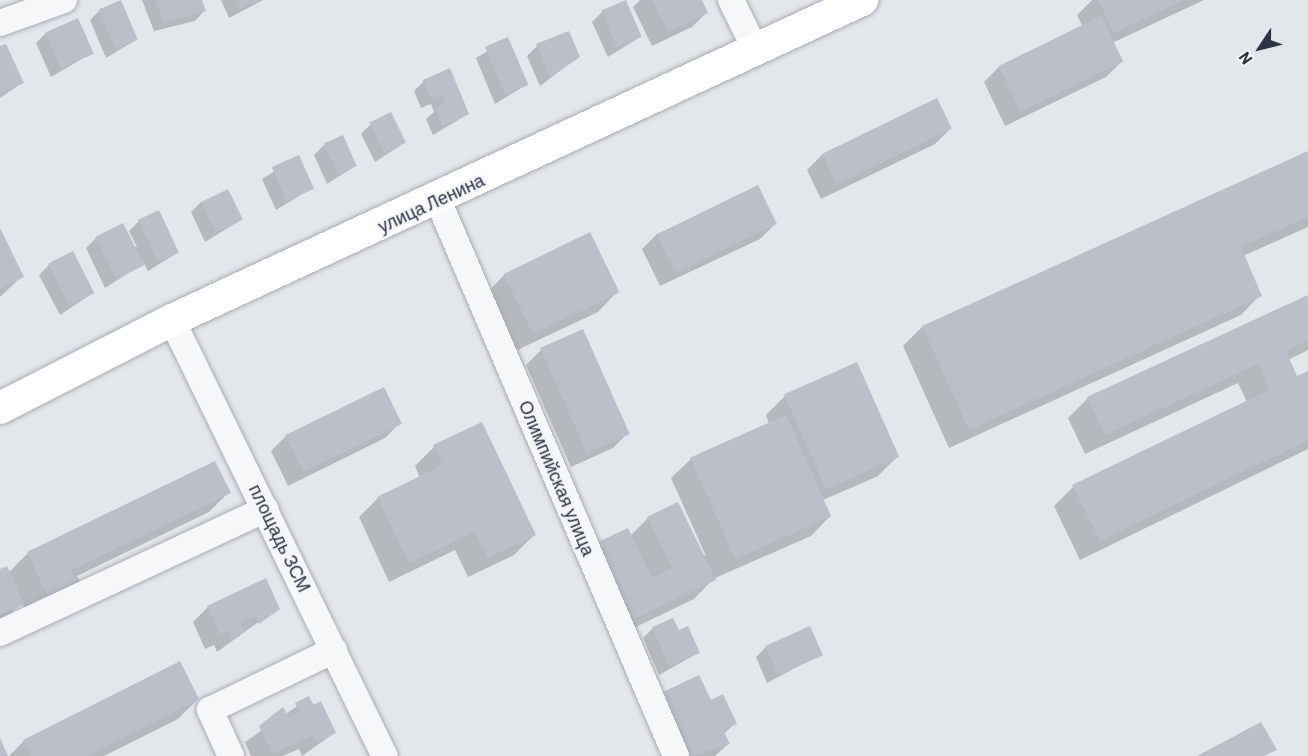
<!DOCTYPE html>
<html>
<head>
<meta charset="utf-8">
<style>
  body { margin:0 }
  #map { position:relative; width:1308px; height:756px; overflow:hidden; background:#e3e6eb; font-family:Barlow,sans-serif }
  div>[style] { position:absolute }
  .shadow>* { inset:0; background:#0003 }
  .building>* { inset:0; background:#babfc9; transform-origin:0 0 }
  .roads { filter:drop-shadow(0 0 2px #a8adb6) drop-shadow(0 0 2px #a8adb6) }
  .minor>* { height:26px; margin:-13px; padding:0 13px; transform-origin:13px; border-radius:13px; background:#f6f7f9 }
  .major>* { height:32px; margin:-16px; padding:0 16px; transform-origin:16px; border-radius:16px; background:#fff }
  span { translate:-50% -50%; white-space:nowrap; text-align:center; line-height:1.15; -webkit-text-stroke:5px #f3f5f8; paint-order:stroke }
  .street-label { font-size:18px; color:#2b3444 }
  .north { position:absolute; left:1230px; top:18px; width:60px; height:60px; -webkit-text-stroke:4px #f3f5f8; paint-order:stroke; rotate:235deg; font-size:16px; font-weight:700; line-height:24px; text-align:center; color:#2b3444 }
  .north::after { content:''; display:block; margin:auto; width:21px; height:27px; background:#2b3444; clip-path:polygon(50% 0,100% 100%,50% 72%,0 100%) }
</style>
</head>
<body>
<div id="map">
  <div class="shadow">
    <div style="clip-path:polygon(142px 0,200px 0,204px 11px,195px 21px,154px 31px)"></div>
    <div style="clip-path:polygon(221px 0,263px 0,229px 18px)"></div>
    <div style="clip-path:polygon(640px 0,701px 0,707px 12px,692px 27px,652px 46px,633px 7px)"></div>
    <div style="clip-path:polygon(1092px 0,1204px 0,1112px 43px,1121px 62px,1106px 77px,1005px 126px,984px 82px,999px 67px,1083px 27px,1077px 15px)"></div>
    <div style="clip-path:polygon(100px 10px,136px 40px,106px 58px,90px 20px)"></div>
    <div style="clip-path:polygon(602px 12px,640px 37px,608px 57px,592px 22px)"></div>
    <div style="clip-path:polygon(46px 33px,92px 53px,51px 77px,36px 43px)"></div>
    <div style="clip-path:polygon(507px 39px,526px 85px,495px 104px,476px 58px)"></div>
    <div style="clip-path:polygon(537px 46px,578px 57px,540px 86px,527px 56px)"></div>
    <div style="clip-path:polygon(0 48px,22px 83px,0 98px)"></div>
    <div style="clip-path:polygon(424px 81px,468px 114px,433px 135px,426px 119px,434px 112px,431px 104px,421px 108px,414px 91px)"></div>
    <div style="clip-path:polygon(371px 124px,404px 143px,375px 162px,361px 134px)"></div>
    <div style="clip-path:polygon(950px 129px,935px 144px,821px 199px,807px 170px,822px 155px)"></div>
    <div style="clip-path:polygon(324px 145px,355px 166px,327px 184px,314px 155px)"></div>
    <div style="clip-path:polygon(1308px 153px,1308px 227px,1243px 256px,1260px 295px,1241px 315px,949px 448px,903px 346px,922px 327px)"></div>
    <div style="clip-path:polygon(298px 157px,312px 188px,276px 210px,262px 179px)"></div>
    <div style="clip-path:polygon(201px 202px,241px 220px,205px 242px,191px 212px)"></div>
    <div style="clip-path:polygon(139px 221px,177px 253px,148px 271px,144px 263px,105px 288px,86px 248px,96px 238px,137px 247px,129px 231px)"></div>
    <div style="clip-path:polygon(775px 224px,760px 239px,660px 286px,642px 249px,657px 234px)"></div>
    <div style="clip-path:polygon(0 232px,22px 276px,0 297px)"></div>
    <div style="clip-path:polygon(589px 234px,617px 292px,598px 312px,513px 352px,485px 295px,504px 275px)"></div>
    <div style="clip-path:polygon(49px 265px,93px 293px,60px 315px,39px 275px)"></div>
    <div style="clip-path:polygon(1308px 296px,1308px 350px,1288px 360px,1296px 378px,1308px 372px,1308px 449px,1080px 560px,1054px 506px,1073px 487px,1247px 402px,1238px 383px,1085px 454px,1068px 418px,1088px 398px)"></div>
    <div style="clip-path:polygon(541px 350px,628px 433px,613px 448px,571px 467px,526px 365px)"></div>
    <div style="clip-path:polygon(785px 396px,898px 456px,878px 476px,823px 500px,830px 516px,811px 536px,713px 579px,694px 599px,615px 637px,579px 563px,599px 543px,630px 536px,648px 518px,706px 556px,671px 478px,691px 459px,769px 424px,766px 415px)"></div>
    <div style="clip-path:polygon(400px 423px,385px 438px,288px 486px,271px 451px,286px 436px)"></div>
    <div style="clip-path:polygon(434px 447px,534px 535px,514px 555px,468px 577px,455px 550px,389px 582px,359px 517px,378px 498px,420px 478px,415px 466px)"></div>
    <div style="clip-path:polygon(214px 463px,229px 492px,209px 512px,77px 576px,83px 589px,32px 624px,22px 603px,0 622px,0 570px,8px 573px,27px 554px)"></div>
    <div style="clip-path:polygon(208px 607px,278px 608px,217px 652px,214px 645px,205px 649px,193px 622px)"></div>
    <div style="clip-path:polygon(653px 628px,678px 632px,698px 653px,659px 675px,643px 638px)"></div>
    <div style="clip-path:polygon(766px 647px,821px 654px,767px 683px,756px 657px)"></div>
    <div style="clip-path:polygon(309px 698px,334px 733px,302px 756px,299px 749px,283px 756px,251px 756px,245px 742px)"></div>
    <div style="clip-path:polygon(198px 699px,178px 719px,104px 756px,9px 756px,24px 741px)"></div>
    <div style="clip-path:polygon(710px 702px,735px 723px,723px 735px,728px 744px,715px 756px,668px 756px)"></div>
  </div>
  <div class="building">
    <div style="left:121px;top:0;width:43px;height:24px;rotate:67deg"></div>
    <div style="clip-path:polygon(155px 0,202px 0,206px 11px,164px 22px)"></div>
    <div style="clip-path:polygon(235px 0,261px 0,239px 9px)"></div>
    <div style="left:626px;top:0;width:40px;height:27px;rotate:67deg"></div>
    <div style="clip-path:polygon(652px 0,702px 0,708px 13px,668px 32px)"></div>
    <div style="clip-path:polygon(1098px 0,1184px 0,1114px 33px)"></div>
    <div style="left:1101px;top:16px;width:51px;height:114px;rotate:64deg"></div>
    <div style="left:78px;top:18px;width:39px;height:36px;rotate:66deg"></div>
    <div style="clip-path:polygon(569px 31px,580px 57px,550px 77px,536px 44px)"></div>
    <div style="left:508px;top:37px;width:52px;height:25px;rotate:67deg"></div>
    <div style="clip-path:polygon(6px 44px,24px 83px,0 94px,0 46px)"></div>
    <div style="clip-path:polygon(450px 68px,469px 114px,443px 126px,435px 108px,445px 104px,441px 95px,431px 99px,423px 80px)"></div>
    <div style="left:937px;top:98px;width:34px;height:128px;rotate:64deg"></div>
    <div style="left:391px;top:112px;width:34px;height:24px;rotate:64deg"></div>
    <div style="left:343px;top:135px;width:34px;height:21px;rotate:66deg"></div>
    <div style="clip-path:polygon(1308px 151px,1308px 217px,1241px 247px,1262px 296px,969px 430px,922px 326px)"></div>
    <div style="left:299px;top:155px;width:37px;height:30px;rotate:66deg"></div>
    <div style="left:758px;top:185px;width:43px;height:113px;rotate:64deg"></div>
    <div style="left:228px;top:189px;width:34px;height:30px;rotate:64deg"></div>
    <div style="left:159px;top:210px;width:47px;height:23px;rotate:65deg"></div>
    <div style="left:123px;top:223px;width:47px;height:31px;rotate:63deg"></div>
    <div style="clip-path:polygon(0 228px,24px 277px,0 289px)"></div>
    <div style="left:590px;top:232px;width:67px;height:96px;rotate:64deg"></div>
    <div style="left:73px;top:251px;width:47px;height:28px;rotate:63deg"></div>
    <div style="clip-path:polygon(1308px 295px,1308px 341px,1286px 351px,1297px 376px,1308px 371px,1308px 440px,1100px 541px,1072px 485px,1269px 390px,1258px 364px,1105px 435px,1087px 397px)"></div>
    <div style="left:583px;top:329px;width:115px;height:47px;rotate:66deg"></div>
    <div style="left:857px;top:362px;width:104px;height:80px;rotate:66deg"></div>
    <div style="left:384px;top:387px;width:41px;height:110px;rotate:64deg"></div>
    <div style="left:786px;top:415px;width:111px;height:105px;rotate:66deg"></div>
    <div style="clip-path:polygon(482px 422px,536px 535px,488px 558px,475px 532px,409px 563px,377px 497px,443px 465px,433px 445px)"></div>
    <div style="clip-path:polygon(215px 461px,231px 493px,70px 571px,85px 589px,52px 605px,27px 552px)"></div>
    <div style="clip-path:polygon(678px 502px,716px 580px,634px 619px,598px 542px,628px 528px,652px 578px,672px 568px,647px 517px)"></div>
    <div style="clip-path:polygon(7px 566px,24px 604px,0 615px,0 569px)"></div>
    <div style="clip-path:polygon(266px 578px,280px 609px,259px 624px,255px 616px,241px 623px,245px 632px,232px 638px,229px 631px,220px 635px,207px 606px)"></div>
    <div style="clip-path:polygon(673px 618px,679px 630px,688px 626px,700px 653px,669px 666px,652px 627px)"></div>
    <div style="left:810px;top:626px;width:32px;height:49px;rotate:66deg"></div>
    <div style="clip-path:polygon(180px 661px,199px 699px,87px 756px,31px 756px,23px 740px)"></div>
    <div style="clip-path:polygon(699px 675px,711px 700px,723px 694px,737px 724px,723px 730px,730px 744px,690px 756px,661px 693px)"></div>
    <div style="clip-path:polygon(309px 696px,313px 705px,321px 701px,336px 733px,317px 742px,314px 735px,272px 754px,259px 726px,283px 707px,289px 717px,299px 712px,295px 703px)"></div>
    <div style="clip-path:polygon(1261px 722px,1277px 750px,1264px 756px,1197px 756px)"></div>
    <div style="clip-path:polygon(0 738px,8px 756px,0 756px)"></div>
  </div>
  <div class="roads">
    <div class="minor">
      <div style="left:731px;top:0;width:55px;rotate:63.9deg"></div>
      <div style="left:0;top:23px;width:68px;rotate:-19.8deg"></div>
      <div style="left:438px;top:200px;width:605px;rotate:66.83deg"></div>
      <div style="left:172px;top:320px;width:485px;rotate:64deg"></div>
      <div style="left:0;top:633px;width:293px;rotate:-25deg"></div>
      <div style="left:231px;top:756px;width:51px;rotate:-114.5deg"></div>
      <div style="left:210px;top:710px;width:138px;rotate:-25.8deg"></div>
    </div>
    <div class="major">
      <div style="left:0;top:408px;width:193px;rotate:-27.1deg"></div>
      <div style="left:172px;top:320px;width:761px;rotate:-24.88deg"></div>
    </div>
  </div>
  <div class="street-label">
    <span style="left:431px;top:203px;rotate:-25deg">улица Ленина</span>
    <span style="left:557px;top:478px;rotate:67deg">Олимпийская улица</span>
    <span style="left:280px;top:538px;rotate:64deg">площадь ЗСМ</span>
  </div>
  <div class="north">N</div>
</div>
</body>
</html>
